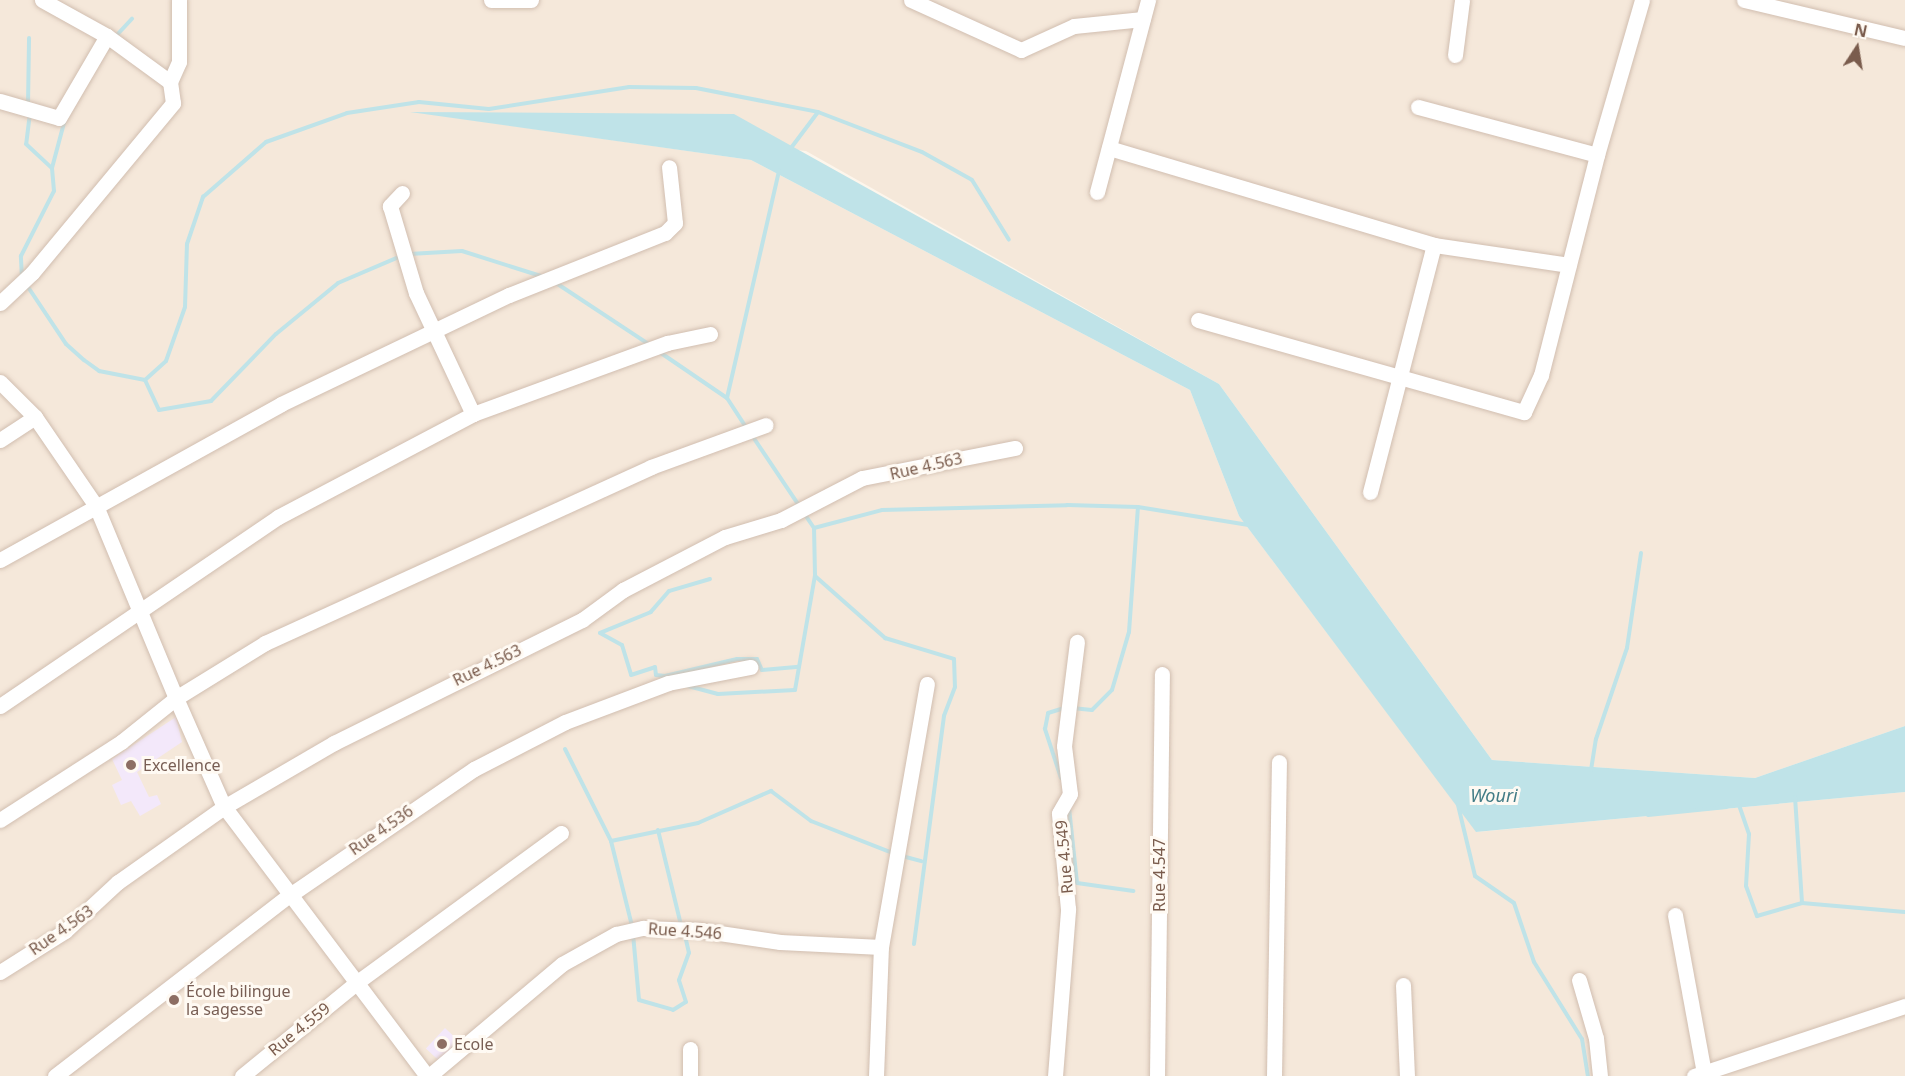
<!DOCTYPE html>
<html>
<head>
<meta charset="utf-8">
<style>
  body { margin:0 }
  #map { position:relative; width:1905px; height:1076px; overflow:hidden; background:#fdf6ec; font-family:"Noto Sans",sans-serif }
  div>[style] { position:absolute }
  .residential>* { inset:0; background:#f5e8da }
  .education>* { inset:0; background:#f3e8fa; transform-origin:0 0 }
  .water>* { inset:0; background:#bfe3e8 }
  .stream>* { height:4px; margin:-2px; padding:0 2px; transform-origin:2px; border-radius:2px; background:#bfe3e8 }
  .roads { filter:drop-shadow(0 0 2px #d1beb0) drop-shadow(0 0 2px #d1beb0) }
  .minor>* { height:15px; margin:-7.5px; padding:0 7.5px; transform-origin:7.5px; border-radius:7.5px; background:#fff }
  .dots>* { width:16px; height:16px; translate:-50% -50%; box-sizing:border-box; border:3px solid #fffaf3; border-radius:50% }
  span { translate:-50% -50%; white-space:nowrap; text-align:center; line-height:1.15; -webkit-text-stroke:6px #fffaf3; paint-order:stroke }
  .street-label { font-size:16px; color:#7a5c4d }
  .education-label { font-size:16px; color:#785e54 }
  .left { translate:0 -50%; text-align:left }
  .water-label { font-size:18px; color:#437c86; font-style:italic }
  .north { position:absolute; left:1827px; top:18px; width:60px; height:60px; -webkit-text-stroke:4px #fffaf3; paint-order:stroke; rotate:12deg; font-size:16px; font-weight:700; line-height:24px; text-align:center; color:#7a5c4d }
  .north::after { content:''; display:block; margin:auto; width:21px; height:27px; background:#7a5c4d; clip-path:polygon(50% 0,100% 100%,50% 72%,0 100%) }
</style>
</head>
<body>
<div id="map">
  <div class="residential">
    <div style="clip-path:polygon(0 0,1905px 0,1905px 726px,1755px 778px,1492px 760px,1219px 384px,806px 151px,415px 112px,751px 160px,1190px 390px,1239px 516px,1477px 832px,1905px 792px,1905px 1076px,0 1076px)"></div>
  </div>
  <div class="education">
    <div style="clip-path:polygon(176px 717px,182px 742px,137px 772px,149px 797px,157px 795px,161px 804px,140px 816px,131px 801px,121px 805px,112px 785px,122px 780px,112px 759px)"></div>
    <div style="left:445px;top:1028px;width:18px;height:28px;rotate:43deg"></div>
  </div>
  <div class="water">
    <div style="clip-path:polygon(410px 112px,734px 114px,1219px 384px,1492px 760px,1755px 778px,1905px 726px,1905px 792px,1476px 832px,1239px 516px,1190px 390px,751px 160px)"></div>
  </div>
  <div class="stream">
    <div style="left:115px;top:37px;width:25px;rotate:-47deg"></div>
    <div style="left:28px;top:105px;width:67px;rotate:-89.1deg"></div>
    <div style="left:30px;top:113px;width:31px;rotate:97deg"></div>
    <div style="left:26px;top:144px;width:35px;rotate:43deg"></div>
    <div style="left:791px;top:148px;width:45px;rotate:-53.1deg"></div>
    <div style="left:409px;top:254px;width:53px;rotate:-3.2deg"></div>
    <div style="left:462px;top:251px;width:86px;rotate:17.6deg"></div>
    <div style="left:22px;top:278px;width:22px;rotate:-93deg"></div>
    <div style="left:21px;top:256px;width:73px;rotate:-63.1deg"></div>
    <div style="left:54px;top:191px;width:23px;rotate:-95deg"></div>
    <div style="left:52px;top:168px;width:51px;rotate:-75.1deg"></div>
    <div style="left:553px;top:281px;width:116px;rotate:33.4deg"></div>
    <div style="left:26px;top:284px;width:72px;rotate:56.3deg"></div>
    <div style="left:66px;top:344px;width:24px;rotate:42deg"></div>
    <div style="left:84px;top:360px;width:19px;rotate:36deg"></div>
    <div style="left:99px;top:371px;width:47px;rotate:11.1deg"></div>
    <div style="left:145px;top:380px;width:28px;rotate:-42deg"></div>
    <div style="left:166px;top:361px;width:57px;rotate:-70.6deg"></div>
    <div style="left:185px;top:307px;width:63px;rotate:-88.2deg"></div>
    <div style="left:187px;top:244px;width:50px;rotate:-71.2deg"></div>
    <div style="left:203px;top:197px;width:84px;rotate:-41.1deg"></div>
    <div style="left:266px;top:142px;width:86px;rotate:-19.7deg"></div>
    <div style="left:347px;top:113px;width:73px;rotate:-8.7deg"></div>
    <div style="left:419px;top:102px;width:70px;rotate:5.7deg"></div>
    <div style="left:489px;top:109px;width:142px;rotate:-8.9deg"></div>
    <div style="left:629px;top:87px;width:67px;rotate:0.9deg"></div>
    <div style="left:696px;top:88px;width:124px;rotate:11.1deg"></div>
    <div style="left:818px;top:112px;width:111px;rotate:21deg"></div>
    <div style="left:922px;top:152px;width:57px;rotate:29.2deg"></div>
    <div style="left:972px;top:180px;width:70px;rotate:58.3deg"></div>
    <div style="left:658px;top:351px;width:83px;rotate:34.3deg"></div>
    <div style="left:727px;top:398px;width:35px;rotate:57deg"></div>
    <div style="left:145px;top:380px;width:33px;rotate:65deg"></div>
    <div style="left:159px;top:410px;width:53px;rotate:-9.8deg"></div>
    <div style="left:211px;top:401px;width:93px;rotate:-45.9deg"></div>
    <div style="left:276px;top:334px;width:80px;rotate:-39.4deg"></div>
    <div style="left:338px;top:283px;width:69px;rotate:-23.2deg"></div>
    <div style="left:727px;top:398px;width:233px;rotate:-77.1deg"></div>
    <div style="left:751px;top:434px;width:88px;rotate:56.1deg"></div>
    <div style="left:814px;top:528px;width:70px;rotate:-14.8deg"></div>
    <div style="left:882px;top:510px;width:185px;rotate:-1.5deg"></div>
    <div style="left:1067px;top:505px;width:71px;rotate:1.6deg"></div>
    <div style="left:1138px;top:507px;width:112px;rotate:9.2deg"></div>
    <div style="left:815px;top:576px;width:94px;rotate:41.5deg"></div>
    <div style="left:885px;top:638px;width:72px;rotate:16.9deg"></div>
    <div style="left:954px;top:659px;width:28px;rotate:88deg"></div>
    <div style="left:955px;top:687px;width:31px;rotate:111deg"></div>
    <div style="left:944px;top:716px;width:230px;rotate:97.5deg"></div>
    <div style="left:710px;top:579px;width:43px;rotate:163.7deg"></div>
    <div style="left:669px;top:591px;width:28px;rotate:131deg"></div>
    <div style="left:651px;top:612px;width:55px;rotate:157.6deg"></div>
    <div style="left:600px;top:633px;width:25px;rotate:29deg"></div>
    <div style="left:622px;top:645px;width:31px;rotate:73deg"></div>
    <div style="left:631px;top:675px;width:25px;rotate:-18deg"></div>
    <div style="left:655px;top:667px;width:8px;rotate:83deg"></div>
    <div style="left:656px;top:675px;width:9px;rotate:6deg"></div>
    <div style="left:665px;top:676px;width:74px;rotate:-13.3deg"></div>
    <div style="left:737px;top:659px;width:20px"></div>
    <div style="left:757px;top:659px;width:12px;rotate:66deg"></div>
    <div style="left:762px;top:670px;width:37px;rotate:-5deg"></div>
    <div style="left:688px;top:686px;width:31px;rotate:15deg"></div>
    <div style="left:718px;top:694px;width:77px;rotate:-3deg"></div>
    <div style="left:795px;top:690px;width:117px;rotate:-80.1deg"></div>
    <div style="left:815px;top:575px;width:47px;rotate:-91.2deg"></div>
    <div style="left:814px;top:528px;width:18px;rotate:-124deg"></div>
    <div style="left:1072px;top:708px;width:20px;rotate:6deg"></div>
    <div style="left:1092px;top:710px;width:28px;rotate:-45deg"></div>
    <div style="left:1112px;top:690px;width:60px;rotate:-73.7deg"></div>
    <div style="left:1129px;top:632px;width:125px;rotate:-85.9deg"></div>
    <div style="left:565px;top:749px;width:103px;rotate:63.4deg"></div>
    <div style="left:611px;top:841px;width:88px;rotate:76.1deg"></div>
    <div style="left:1591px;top:770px;width:31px;rotate:-81deg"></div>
    <div style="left:1596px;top:739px;width:96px;rotate:-71.2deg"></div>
    <div style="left:1627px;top:648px;width:96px;rotate:-81.6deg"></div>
    <div style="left:1061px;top:778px;width:52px;rotate:-108.1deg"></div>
    <div style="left:1045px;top:729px;width:16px;rotate:-79deg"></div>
    <div style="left:1048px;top:713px;width:17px;rotate:-17deg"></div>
    <div style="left:1795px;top:797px;width:106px;rotate:86.2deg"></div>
    <div style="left:1458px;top:805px;width:73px;rotate:76.5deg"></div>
    <div style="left:1475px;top:876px;width:47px;rotate:34.7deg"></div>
    <div style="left:1514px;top:903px;width:62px;rotate:71.3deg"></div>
    <div style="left:1534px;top:962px;width:91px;rotate:58.1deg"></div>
    <div style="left:1582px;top:1039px;width:37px;rotate:81deg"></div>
    <div style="left:1739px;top:805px;width:31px;rotate:71deg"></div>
    <div style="left:1749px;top:834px;width:52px;rotate:93.3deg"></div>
    <div style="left:1746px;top:886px;width:32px;rotate:70deg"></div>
    <div style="left:1757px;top:916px;width:47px;rotate:-16.1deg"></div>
    <div style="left:1802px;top:903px;width:103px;rotate:5deg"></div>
    <div style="left:1069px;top:808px;width:75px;rotate:83.9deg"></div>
    <div style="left:1077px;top:883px;width:57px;rotate:8.1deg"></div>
    <div style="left:1648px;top:815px;width:79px;rotate:-5.8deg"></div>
    <div style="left:658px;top:830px;width:98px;rotate:76.4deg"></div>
    <div style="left:611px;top:841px;width:89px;rotate:-11.7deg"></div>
    <div style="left:698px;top:823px;width:80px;rotate:-23.7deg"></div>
    <div style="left:771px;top:791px;width:50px;rotate:36.9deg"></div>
    <div style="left:811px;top:821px;width:90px;rotate:21.4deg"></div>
    <div style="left:902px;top:856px;width:20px;rotate:15deg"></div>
    <div style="left:633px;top:934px;width:66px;rotate:84.8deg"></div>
    <div style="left:639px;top:1000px;width:35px;rotate:16deg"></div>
    <div style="left:673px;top:1010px;width:15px;rotate:-32deg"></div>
    <div style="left:686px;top:1002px;width:23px;rotate:-108deg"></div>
    <div style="left:679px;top:980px;width:29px;rotate:-70deg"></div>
    <div style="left:689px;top:953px;width:22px;rotate:-103deg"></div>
  </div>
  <div class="roads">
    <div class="minor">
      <div style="left:42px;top:0;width:74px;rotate:29deg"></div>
      <div style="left:107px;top:36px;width:78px;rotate:36.1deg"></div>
      <div style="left:170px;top:82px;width:22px;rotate:-66deg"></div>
      <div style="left:179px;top:62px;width:62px;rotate:-90deg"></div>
      <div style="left:491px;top:0;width:40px"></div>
      <div style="left:911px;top:0;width:121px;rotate:24.4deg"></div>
      <div style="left:1021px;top:50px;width:58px;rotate:-24.4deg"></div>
      <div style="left:1074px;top:26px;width:69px;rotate:-5.8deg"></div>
      <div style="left:1744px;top:0;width:165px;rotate:13.3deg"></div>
      <div style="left:1455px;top:55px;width:55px;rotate:-82.7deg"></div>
      <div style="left:0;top:101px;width:61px;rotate:16.1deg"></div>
      <div style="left:59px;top:118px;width:95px;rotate:-59.7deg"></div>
      <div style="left:1418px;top:107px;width:185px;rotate:15deg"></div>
      <div style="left:1597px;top:155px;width:161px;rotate:-73.8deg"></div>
      <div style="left:1109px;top:148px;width:339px;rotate:16.6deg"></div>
      <div style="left:1434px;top:245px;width:136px;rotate:8.4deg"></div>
      <div style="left:1097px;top:192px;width:199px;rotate:-75.1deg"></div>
      <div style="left:402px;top:193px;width:18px;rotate:133deg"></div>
      <div style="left:390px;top:206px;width:91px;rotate:73.4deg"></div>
      <div style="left:416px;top:293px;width:134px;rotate:64.8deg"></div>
      <div style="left:0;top:303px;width:44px;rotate:-43.2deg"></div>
      <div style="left:32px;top:273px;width:221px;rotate:-50.3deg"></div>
      <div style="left:173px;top:103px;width:21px;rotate:-98deg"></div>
      <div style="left:1198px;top:320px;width:339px;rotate:15.8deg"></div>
      <div style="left:1524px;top:412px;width:41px;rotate:-65.3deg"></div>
      <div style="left:1541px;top:375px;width:227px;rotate:-75.7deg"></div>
      <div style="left:0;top:382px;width:49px;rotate:45deg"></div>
      <div style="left:35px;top:417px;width:108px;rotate:55.6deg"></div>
      <div style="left:96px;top:506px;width:208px;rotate:67.4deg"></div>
      <div style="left:176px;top:698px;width:70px;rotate:141.3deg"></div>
      <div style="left:121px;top:742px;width:144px;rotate:147.2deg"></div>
      <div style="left:0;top:440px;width:42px;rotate:-33.3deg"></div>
      <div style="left:1370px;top:492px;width:255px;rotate:-75.5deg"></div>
      <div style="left:0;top:560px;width:321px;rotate:-29deg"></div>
      <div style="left:281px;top:404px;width:253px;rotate:-25.6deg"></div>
      <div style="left:509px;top:295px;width:168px;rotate:-21.7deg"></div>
      <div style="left:665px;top:233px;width:14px;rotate:-45deg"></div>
      <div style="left:675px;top:223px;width:56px;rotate:-96.1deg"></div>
      <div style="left:0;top:706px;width:336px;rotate:-34.2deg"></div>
      <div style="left:278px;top:517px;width:221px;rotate:-27.8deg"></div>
      <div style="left:473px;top:414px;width:207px;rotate:-20.1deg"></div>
      <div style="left:667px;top:343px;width:44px;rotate:-11.8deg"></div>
      <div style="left:1675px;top:915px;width:161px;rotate:79.6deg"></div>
      <div style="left:0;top:972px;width:77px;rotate:-32.2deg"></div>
      <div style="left:65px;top:931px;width:72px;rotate:-42.8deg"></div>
      <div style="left:118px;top:882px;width:130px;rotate:-35.3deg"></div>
      <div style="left:224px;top:807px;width:127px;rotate:-30.2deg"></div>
      <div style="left:334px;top:743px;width:277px;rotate:-26.4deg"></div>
      <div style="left:582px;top:620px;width:51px;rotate:-36.2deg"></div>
      <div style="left:623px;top:590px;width:115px;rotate:-27.5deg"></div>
      <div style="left:725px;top:537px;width:59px;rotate:-16.9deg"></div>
      <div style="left:781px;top:520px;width:91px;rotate:-27.4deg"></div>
      <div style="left:862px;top:478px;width:156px;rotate:-11.1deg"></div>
      <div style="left:1579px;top:980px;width:60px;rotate:73.7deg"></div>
      <div style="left:1596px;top:1038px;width:38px;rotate:84deg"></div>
      <div style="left:1403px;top:985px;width:91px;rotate:87.5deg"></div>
      <div style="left:690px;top:1049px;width:27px;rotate:90deg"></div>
      <div style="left:55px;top:1076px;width:293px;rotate:-37.7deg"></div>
      <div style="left:287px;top:897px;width:227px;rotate:-34.4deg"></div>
      <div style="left:474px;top:769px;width:102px;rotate:-27.3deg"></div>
      <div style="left:565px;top:722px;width:110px;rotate:-20.7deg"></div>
      <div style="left:668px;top:683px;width:84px;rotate:-11deg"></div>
      <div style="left:242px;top:1076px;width:147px;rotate:-39.2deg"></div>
      <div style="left:356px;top:983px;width:254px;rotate:-36.2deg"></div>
      <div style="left:427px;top:1076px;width:337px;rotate:-127deg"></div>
      <div style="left:224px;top:807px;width:119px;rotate:-113.8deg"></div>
      <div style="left:176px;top:698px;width:105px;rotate:-31.7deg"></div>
      <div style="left:265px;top:643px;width:424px;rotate:-24.5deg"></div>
      <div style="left:651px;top:467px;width:122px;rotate:-20.1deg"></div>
      <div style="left:429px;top:1076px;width:174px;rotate:-40.1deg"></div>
      <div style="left:562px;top:964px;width:62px;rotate:-29.1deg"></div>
      <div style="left:616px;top:934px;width:28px;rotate:-13deg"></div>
      <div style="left:643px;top:928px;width:56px;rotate:2deg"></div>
      <div style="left:699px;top:930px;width:82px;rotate:8.4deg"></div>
      <div style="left:780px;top:942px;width:101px;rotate:2.8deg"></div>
      <div style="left:876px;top:1076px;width:129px;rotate:-87.8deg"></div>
      <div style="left:881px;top:947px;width:267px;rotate:-80.1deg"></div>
      <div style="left:1055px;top:1076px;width:168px;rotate:-85.5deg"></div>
      <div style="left:1068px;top:909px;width:96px;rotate:-95.4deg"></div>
      <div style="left:1059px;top:813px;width:22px;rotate:-60deg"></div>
      <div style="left:1070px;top:794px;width:48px;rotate:-97.1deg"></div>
      <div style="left:1064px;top:746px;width:105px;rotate:-82.9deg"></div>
      <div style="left:1157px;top:1076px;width:402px;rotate:-89.3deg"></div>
      <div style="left:1274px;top:1076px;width:314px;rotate:-89.1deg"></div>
      <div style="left:1694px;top:1076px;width:222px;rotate:-18.4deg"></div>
    </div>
  </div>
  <div class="dots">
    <div style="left:131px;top:765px;background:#8d6e63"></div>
    <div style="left:174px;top:1000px;background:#8d6e63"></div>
    <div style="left:442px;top:1044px;background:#8d6e63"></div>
  </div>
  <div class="street-label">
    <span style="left:926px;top:466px;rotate:-13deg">Rue 4.563</span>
    <span style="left:487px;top:665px;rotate:-26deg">Rue 4.563</span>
    <span style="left:381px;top:830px;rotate:-35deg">Rue 4.536</span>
    <span style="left:1064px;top:857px;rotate:-95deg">Rue 4.549</span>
    <span style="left:1159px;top:875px;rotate:-90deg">Rue 4.547</span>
    <span style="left:61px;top:930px;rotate:-35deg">Rue 4.563</span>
    <span style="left:685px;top:931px;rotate:4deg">Rue 4.546</span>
    <span style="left:299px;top:1029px;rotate:-39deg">Rue 4.559</span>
  </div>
  <div class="education-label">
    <span class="left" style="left:143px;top:765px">Excellence</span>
    <span class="left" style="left:186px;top:1000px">École bilingue<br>la sagesse</span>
    <span class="left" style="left:454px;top:1044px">Ecole</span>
  </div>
  <div class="water-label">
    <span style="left:1494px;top:795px">Wouri</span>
  </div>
  <div class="north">N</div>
</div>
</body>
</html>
